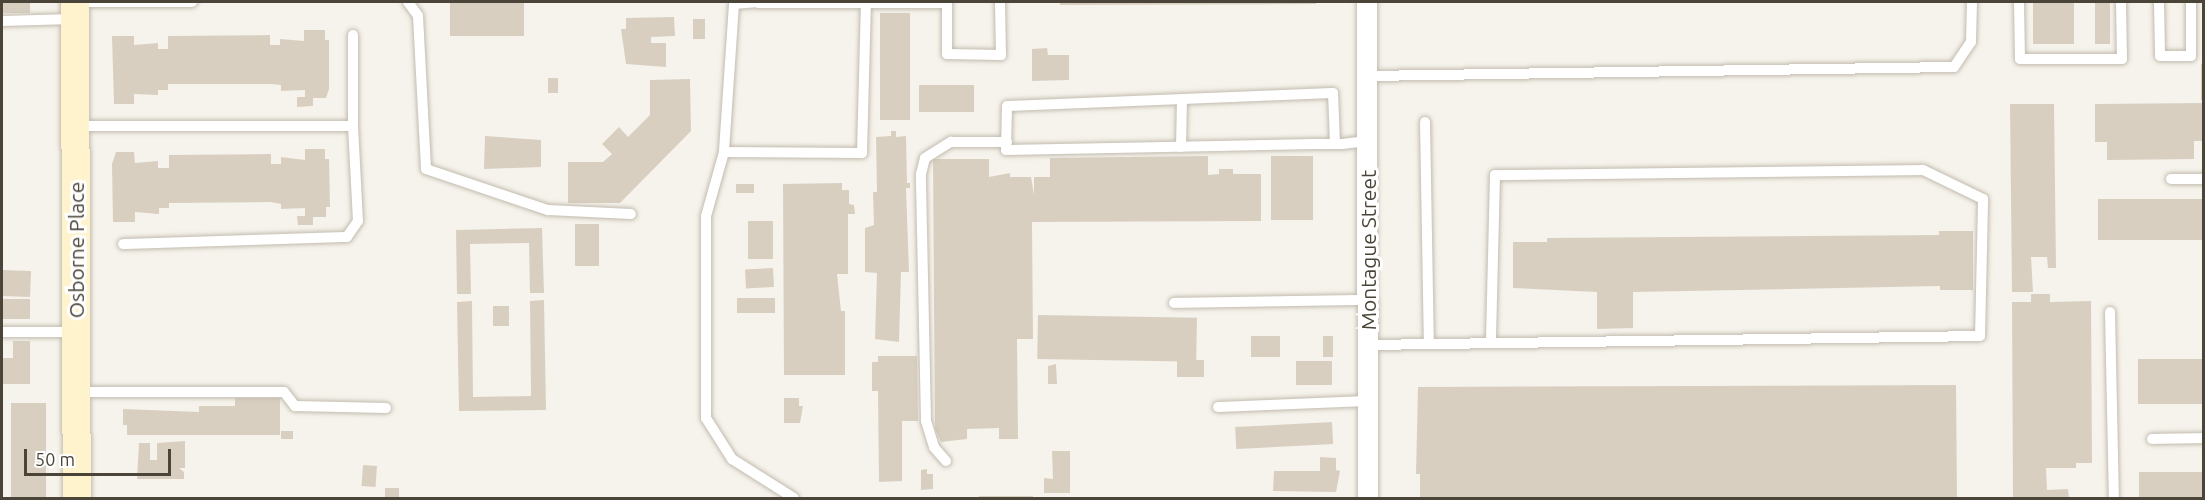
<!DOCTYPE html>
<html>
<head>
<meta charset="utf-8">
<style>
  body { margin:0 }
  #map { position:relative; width:2205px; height:500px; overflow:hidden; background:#f6f3ec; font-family:Ubuntu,sans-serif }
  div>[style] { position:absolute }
  .building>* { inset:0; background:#d8cfc1; transform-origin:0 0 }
  .roads { filter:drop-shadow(0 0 2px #c2bbae) drop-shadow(0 0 2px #c2bbae) }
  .lane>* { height:10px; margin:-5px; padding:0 5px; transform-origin:5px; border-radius:5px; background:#fff }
  .street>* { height:20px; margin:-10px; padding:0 10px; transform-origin:10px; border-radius:10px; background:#fff }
  .secondary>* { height:28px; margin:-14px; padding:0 14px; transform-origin:14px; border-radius:14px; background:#fff3cd }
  span { translate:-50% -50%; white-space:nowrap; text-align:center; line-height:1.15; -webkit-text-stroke:6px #fff; paint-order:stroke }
  .street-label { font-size:21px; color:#4b4439 }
  .frame { position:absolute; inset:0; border:3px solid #4b4439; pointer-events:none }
  .scale { position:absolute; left:24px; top:449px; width:147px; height:27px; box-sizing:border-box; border:3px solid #4b4439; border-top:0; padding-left:8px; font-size:18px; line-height:21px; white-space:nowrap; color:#4b4439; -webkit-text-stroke:4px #fff; paint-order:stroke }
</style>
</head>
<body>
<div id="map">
  <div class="building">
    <div style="left:2px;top:2px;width:28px;height:11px"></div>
    <div style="left:450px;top:2px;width:74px;height:34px"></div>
    <div style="clip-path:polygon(1060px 2px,1316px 2px,1316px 4px,1060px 5px)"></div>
    <div style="left:2033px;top:2px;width:41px;height:42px"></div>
    <div style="left:2095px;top:2px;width:15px;height:42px"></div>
    <div style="left:880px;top:13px;width:30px;height:107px"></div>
    <div style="clip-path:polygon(674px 17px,675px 36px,651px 37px,651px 43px,666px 43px,666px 67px,626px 64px,621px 29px,626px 29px,626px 18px)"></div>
    <div style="left:693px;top:19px;width:12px;height:20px"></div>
    <div style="clip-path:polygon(304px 30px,325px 30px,325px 40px,329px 40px,329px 89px,326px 98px,313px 98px,313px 106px,297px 107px,297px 97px,305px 97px,305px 90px,281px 91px,281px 85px,270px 84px,168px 84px,168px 90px,158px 90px,158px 95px,134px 94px,134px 104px,114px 104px,112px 36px,134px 36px,134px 45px,158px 43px,158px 49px,168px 49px,168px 36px,270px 35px,270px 45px,280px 45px,280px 39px,304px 41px)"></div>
    <div style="clip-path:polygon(1047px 48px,1048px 55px,1069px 55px,1069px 80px,1032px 81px,1032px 49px)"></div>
    <div style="left:2201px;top:64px;width:3px;height:36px"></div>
    <div style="left:548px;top:78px;width:10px;height:15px"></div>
    <div style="clip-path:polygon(690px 79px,691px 131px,620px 203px,568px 203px,568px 162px,603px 162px,612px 154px,602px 144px,619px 127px,628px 137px,650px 115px,650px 80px)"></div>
    <div style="left:919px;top:85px;width:55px;height:27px"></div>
    <div style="clip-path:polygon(2204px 103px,2204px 141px,2194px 141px,2194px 159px,2107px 160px,2107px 142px,2095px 142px,2095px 104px)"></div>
    <div style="clip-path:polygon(2010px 104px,2054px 104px,2056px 268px,2048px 268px,2047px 257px,2031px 257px,2033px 292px,2012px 292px)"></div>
    <div style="clip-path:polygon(891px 131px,896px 131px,896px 137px,906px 136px,907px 183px,910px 183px,910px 188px,906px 188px,909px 272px,901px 272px,899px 342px,875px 339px,877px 273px,865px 272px,865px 228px,874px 225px,873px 192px,877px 192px,876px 137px,891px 136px)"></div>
    <div style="clip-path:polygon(485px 136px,541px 140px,541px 167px,484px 169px)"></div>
    <div style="clip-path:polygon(305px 149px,325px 149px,325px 159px,329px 159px,330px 207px,326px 207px,326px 217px,313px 217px,313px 225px,298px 225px,297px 216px,305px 216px,305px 208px,281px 209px,281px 204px,271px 202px,169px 203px,169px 208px,159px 208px,159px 214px,135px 212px,135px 222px,113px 222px,112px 164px,116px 152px,134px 152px,135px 163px,158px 161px,158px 168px,169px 168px,169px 155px,271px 154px,271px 164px,281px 164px,281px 157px,305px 160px)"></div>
    <div style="clip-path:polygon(1208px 156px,1208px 175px,1219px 174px,1219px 169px,1233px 169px,1233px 174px,1261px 174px,1261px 221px,1032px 222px,1033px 339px,1017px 339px,1018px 439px,999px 439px,999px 428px,967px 429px,967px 439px,941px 442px,935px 429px,933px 159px,989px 159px,989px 177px,1010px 173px,1010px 177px,1031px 177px,1034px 195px,1034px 177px,1050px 177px,1050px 158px)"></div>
    <div style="left:1271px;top:156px;width:42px;height:64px"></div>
    <div style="clip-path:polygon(842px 183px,842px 190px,849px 190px,849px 204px,854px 205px,855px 214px,848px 214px,848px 274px,837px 274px,841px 311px,845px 311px,845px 375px,784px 375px,783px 184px)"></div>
    <div style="left:736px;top:184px;width:18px;height:9px"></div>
    <div style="left:2204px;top:199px;width:41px;height:106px;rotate:90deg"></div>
    <div style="left:773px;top:221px;width:38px;height:25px;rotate:90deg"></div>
    <div style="left:599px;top:224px;width:42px;height:24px;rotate:90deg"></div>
    <div style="clip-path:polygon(542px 228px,544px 293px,530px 293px,529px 243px,470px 244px,471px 294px,457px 294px,456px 230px)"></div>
    <div style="clip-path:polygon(1939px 231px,1973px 231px,1973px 290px,1940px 290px,1940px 286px,1633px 292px,1633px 328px,1597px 329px,1597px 292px,1513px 288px,1513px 242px,1547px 242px,1547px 238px,1939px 235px)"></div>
    <div style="left:773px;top:268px;width:19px;height:28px;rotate:87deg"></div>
    <div style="left:2px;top:270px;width:29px;height:26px;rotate:2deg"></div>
    <div style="clip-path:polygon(2031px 294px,2050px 294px,2050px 302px,2091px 301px,2092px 463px,2076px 463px,2076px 468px,2046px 468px,2047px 490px,2068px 489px,2069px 498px,2013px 498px,2012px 302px,2031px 302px)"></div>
    <div style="left:737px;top:298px;width:38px;height:15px"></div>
    <div style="left:2px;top:299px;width:28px;height:20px"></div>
    <div style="clip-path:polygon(544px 300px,546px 410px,459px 411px,457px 302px,472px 301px,473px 397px,531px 396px,530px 301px)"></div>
    <div style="left:493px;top:306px;width:16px;height:20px"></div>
    <div style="left:1038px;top:315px;width:159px;height:44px;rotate:1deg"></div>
    <div style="left:1251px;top:336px;width:29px;height:21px"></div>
    <div style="left:1323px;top:336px;width:10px;height:21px"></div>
    <div style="clip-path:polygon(13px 341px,30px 341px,30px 384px,2px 384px,2px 358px,13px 358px)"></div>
    <div style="clip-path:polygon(878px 356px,917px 356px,918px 421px,902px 421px,902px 481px,879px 482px,878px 391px,872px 391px,872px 362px,878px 362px)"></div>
    <div style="left:2138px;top:359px;width:66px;height:45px"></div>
    <div style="left:1177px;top:360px;width:27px;height:17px"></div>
    <div style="left:1296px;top:361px;width:36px;height:24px"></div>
    <div style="clip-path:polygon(1056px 364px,1057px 384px,1048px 384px,1048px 366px)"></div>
    <div style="clip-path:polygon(1956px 385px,1957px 498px,1420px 498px,1420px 474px,1416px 474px,1418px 387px)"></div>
    <div style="clip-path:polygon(235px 398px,280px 398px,280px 435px,127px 435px,127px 425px,123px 425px,123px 409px,199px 412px,199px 406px,235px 406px)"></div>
    <div style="clip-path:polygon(784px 398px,799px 398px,799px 406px,803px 406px,800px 423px,784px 423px)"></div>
    <div style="left:11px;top:403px;width:35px;height:95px"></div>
    <div style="left:1332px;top:422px;width:22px;height:97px;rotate:87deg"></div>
    <div style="left:281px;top:431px;width:12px;height:8px"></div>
    <div style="clip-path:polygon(185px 441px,185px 468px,179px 468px,184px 472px,184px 479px,137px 479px,139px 443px,150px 443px,150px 460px,157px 460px,157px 443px)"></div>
    <div style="clip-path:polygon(1052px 451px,1070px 451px,1070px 493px,1044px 493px,1044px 478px,1053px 479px)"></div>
    <div style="clip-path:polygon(1320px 457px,1336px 458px,1336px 470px,1340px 471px,1336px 492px,1273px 491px,1274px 471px,1320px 471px)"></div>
    <div style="left:363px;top:465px;width:14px;height:21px;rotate:4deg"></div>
    <div style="clip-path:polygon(927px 469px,927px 474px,933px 474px,933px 489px,921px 490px,921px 470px)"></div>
    <div style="left:2139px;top:472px;width:65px;height:26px"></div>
    <div style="left:385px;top:488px;width:14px;height:9px"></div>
    <div style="left:979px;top:496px;width:54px;height:2px"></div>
  </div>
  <div class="roads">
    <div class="lane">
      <div style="left:87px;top:2px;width:105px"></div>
      <div style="left:408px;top:2px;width:17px;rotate:54deg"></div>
      <div style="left:418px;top:16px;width:153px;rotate:87deg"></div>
      <div style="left:426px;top:169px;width:129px;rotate:18.6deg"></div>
      <div style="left:548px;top:210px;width:83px;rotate:2.8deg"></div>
      <div style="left:758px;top:2px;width:24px;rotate:175deg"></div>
      <div style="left:734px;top:4px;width:148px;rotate:93.9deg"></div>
      <div style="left:724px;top:152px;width:66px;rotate:105.7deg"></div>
      <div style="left:706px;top:216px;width:202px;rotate:90deg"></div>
      <div style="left:706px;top:418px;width:49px;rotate:57.6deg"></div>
      <div style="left:732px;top:459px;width:73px;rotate:32.2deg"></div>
      <div style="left:947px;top:2px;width:52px;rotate:90deg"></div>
      <div style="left:947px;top:54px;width:54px;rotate:1.1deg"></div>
      <div style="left:1001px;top:55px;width:53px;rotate:-91.1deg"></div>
      <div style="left:2019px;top:2px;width:57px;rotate:89deg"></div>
      <div style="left:2020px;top:59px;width:102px"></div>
      <div style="left:2122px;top:59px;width:57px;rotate:-91deg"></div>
      <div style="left:2159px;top:2px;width:54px;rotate:88.9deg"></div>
      <div style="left:2160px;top:56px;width:31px"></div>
      <div style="left:2191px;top:56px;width:54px;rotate:-90deg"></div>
      <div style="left:758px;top:3px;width:189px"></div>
      <div style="left:2px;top:21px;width:71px;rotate:-1.6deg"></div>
      <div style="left:1367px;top:76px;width:587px;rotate:-0.88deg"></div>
      <div style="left:1954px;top:67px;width:30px;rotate:-56deg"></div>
      <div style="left:1971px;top:42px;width:40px;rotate:-88.6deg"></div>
      <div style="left:1425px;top:122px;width:222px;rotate:89deg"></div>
      <div style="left:76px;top:126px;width:277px"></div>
      <div style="left:353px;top:126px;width:95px;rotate:87deg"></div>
      <div style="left:358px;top:221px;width:19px;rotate:125deg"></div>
      <div style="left:347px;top:237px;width:224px;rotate:178.2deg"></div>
      <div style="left:353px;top:126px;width:91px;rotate:-90deg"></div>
      <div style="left:1335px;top:144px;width:51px;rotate:-92.2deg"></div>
      <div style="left:1333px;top:93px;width:326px;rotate:177.7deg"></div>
      <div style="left:1007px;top:106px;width:44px;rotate:91.3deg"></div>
      <div style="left:1006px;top:150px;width:307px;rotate:-1.1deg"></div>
      <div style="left:1313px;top:144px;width:29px"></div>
      <div style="left:1342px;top:144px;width:25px;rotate:-7deg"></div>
      <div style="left:1181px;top:147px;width:48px;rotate:-88.8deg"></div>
      <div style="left:724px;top:152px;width:138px;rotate:0.4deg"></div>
      <div style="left:862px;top:153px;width:149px;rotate:-88.5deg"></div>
      <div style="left:2171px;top:179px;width:33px"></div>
      <div style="left:1174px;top:303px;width:194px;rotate:-0.9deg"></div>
      <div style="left:2110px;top:312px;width:186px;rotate:88.8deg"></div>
      <div style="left:2px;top:332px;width:74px"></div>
      <div style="left:1368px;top:345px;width:612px;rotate:-0.84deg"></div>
      <div style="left:1980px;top:336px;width:137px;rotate:-88.7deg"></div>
      <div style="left:1983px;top:199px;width:67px;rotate:-154.2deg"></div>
      <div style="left:1923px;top:170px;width:428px;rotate:179.3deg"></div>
      <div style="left:1495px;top:175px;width:167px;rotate:91.4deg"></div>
      <div style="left:77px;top:392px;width:207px"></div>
      <div style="left:284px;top:392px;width:18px;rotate:52deg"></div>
      <div style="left:295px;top:406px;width:91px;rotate:1.3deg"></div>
      <div style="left:1218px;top:407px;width:150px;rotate:-2.3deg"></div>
      <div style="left:2152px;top:439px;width:52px;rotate:-1.1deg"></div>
      <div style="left:946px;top:461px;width:18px;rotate:-131deg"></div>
      <div style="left:934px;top:447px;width:27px;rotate:-107deg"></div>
      <div style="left:926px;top:421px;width:247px;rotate:-91.2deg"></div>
      <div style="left:921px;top:174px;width:16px;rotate:-76deg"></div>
      <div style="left:925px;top:158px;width:31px;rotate:-32deg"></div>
      <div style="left:951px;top:142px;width:56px"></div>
    </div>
    <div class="street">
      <div style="left:1367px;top:2px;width:496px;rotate:89.9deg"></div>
    </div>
    <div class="secondary">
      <div style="left:75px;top:2px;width:496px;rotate:89.8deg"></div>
    </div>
  </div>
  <div class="street-label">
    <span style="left:76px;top:250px;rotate:-90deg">Osborne Place</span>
    <span style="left:1368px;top:250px;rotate:-90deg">Montague Street</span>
  </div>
  <div class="frame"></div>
  <div class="scale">50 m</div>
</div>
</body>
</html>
